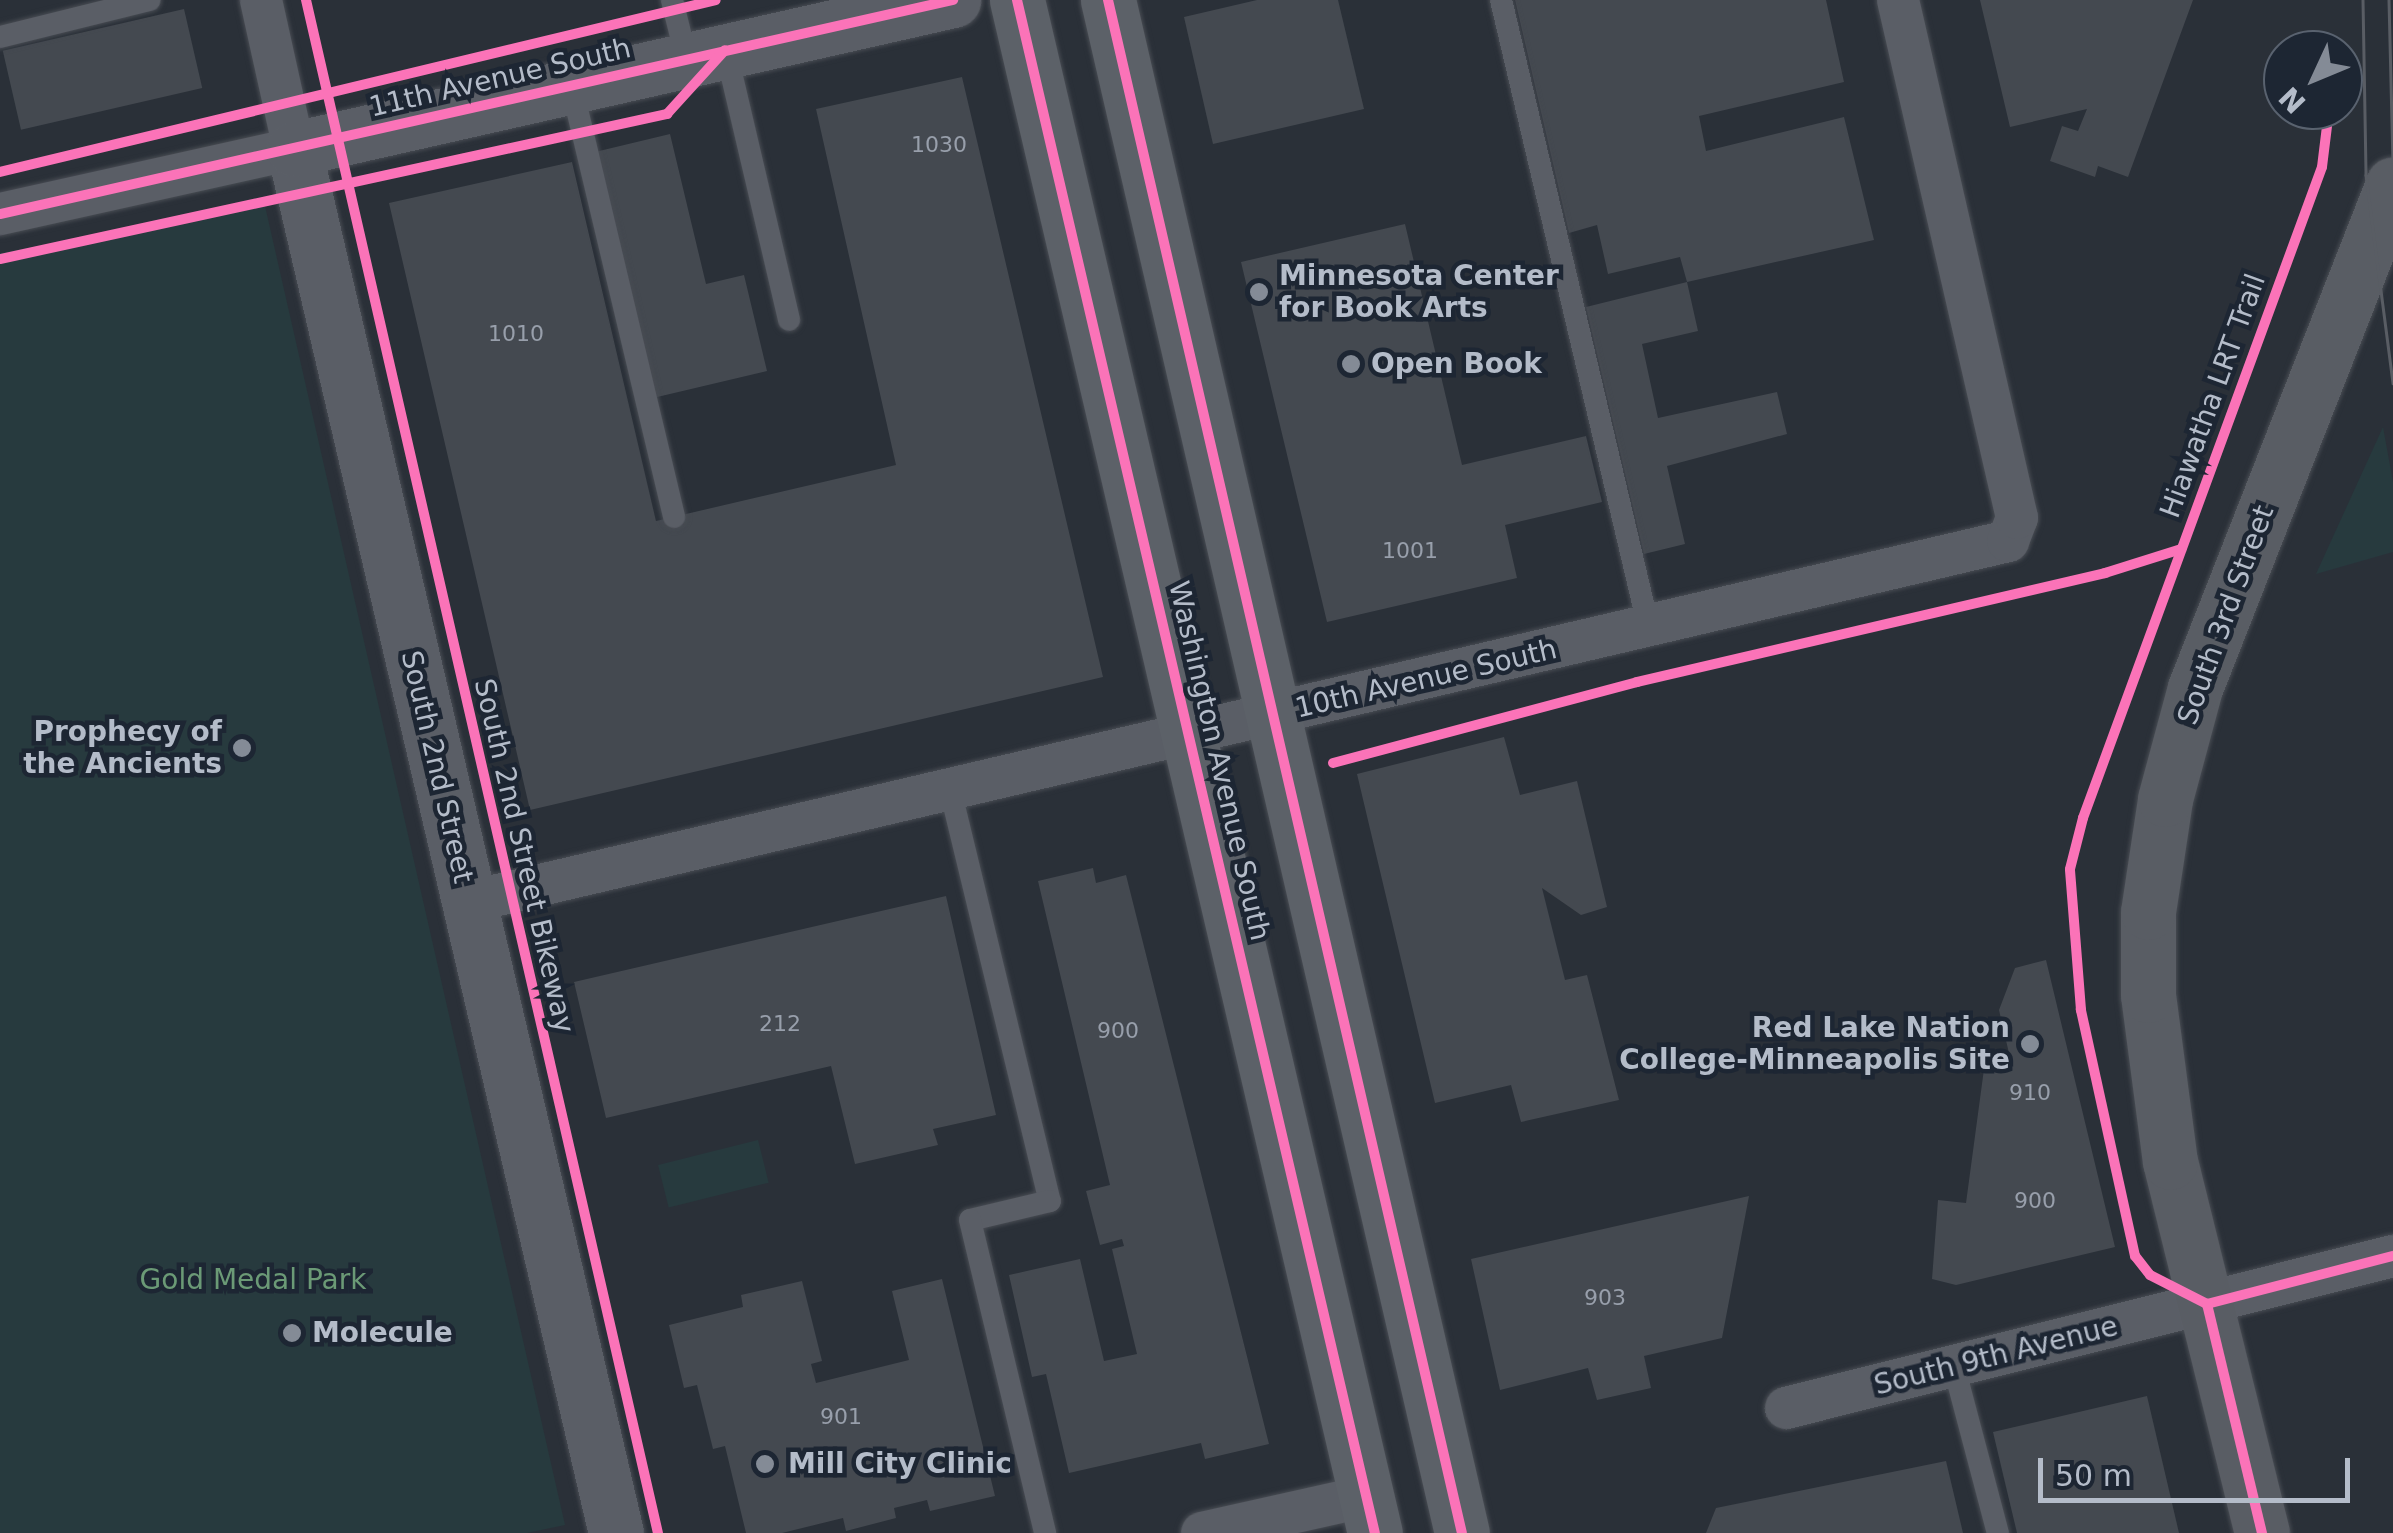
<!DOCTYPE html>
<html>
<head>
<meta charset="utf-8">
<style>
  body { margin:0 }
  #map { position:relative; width:2393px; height:1533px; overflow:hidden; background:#2a3038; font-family:"DejaVu Sans",sans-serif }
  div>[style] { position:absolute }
  .green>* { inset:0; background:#273a3e; transform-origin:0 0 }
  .building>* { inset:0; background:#444950; transform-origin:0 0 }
  .roads { filter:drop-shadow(0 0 2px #484c53) drop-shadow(0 0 2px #484c53) }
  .service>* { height:22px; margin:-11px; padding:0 11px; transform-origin:11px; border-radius:11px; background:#5a5e66 }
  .minor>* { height:42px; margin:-21px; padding:0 21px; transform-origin:21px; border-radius:21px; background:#5a5e66 }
  .tertiary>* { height:55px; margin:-27.5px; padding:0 27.5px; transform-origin:27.5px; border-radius:27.5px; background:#5a5e66 }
  .secondary>* { height:55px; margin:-27.5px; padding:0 27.5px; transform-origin:27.5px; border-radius:27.5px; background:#595d64 }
  .primary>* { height:55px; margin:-27.5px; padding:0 27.5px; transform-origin:27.5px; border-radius:27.5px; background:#5c6168 }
  .tram>* { height:2.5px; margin:-1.25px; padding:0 1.25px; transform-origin:1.25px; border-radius:1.25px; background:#595d64 }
  .cycleway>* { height:10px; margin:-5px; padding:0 5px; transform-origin:5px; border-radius:5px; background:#fb73b8 }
  .dots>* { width:28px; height:28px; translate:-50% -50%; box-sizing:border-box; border:5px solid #1d2633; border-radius:50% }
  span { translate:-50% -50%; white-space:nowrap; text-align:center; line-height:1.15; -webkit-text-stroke:9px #1d2633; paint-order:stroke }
  .number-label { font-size:22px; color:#989fab }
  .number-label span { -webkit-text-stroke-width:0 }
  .street-label { font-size:28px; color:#b4bcc9 }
  .poi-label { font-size:28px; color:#b4bcc9; font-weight:700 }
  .left { translate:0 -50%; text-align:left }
  .right { translate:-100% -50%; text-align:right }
  .park-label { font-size:28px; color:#6b9a76 }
  .north { position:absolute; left:2263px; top:30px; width:100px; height:100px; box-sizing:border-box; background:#1d2633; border:2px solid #59626f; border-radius:50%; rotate:226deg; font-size:28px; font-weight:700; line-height:40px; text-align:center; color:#b4bcc9 }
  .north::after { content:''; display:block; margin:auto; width:35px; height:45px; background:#848b96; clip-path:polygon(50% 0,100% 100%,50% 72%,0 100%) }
  .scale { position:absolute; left:2038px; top:1458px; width:312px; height:45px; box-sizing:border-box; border:5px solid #b4bcc9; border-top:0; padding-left:12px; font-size:30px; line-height:35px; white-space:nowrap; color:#b4bcc9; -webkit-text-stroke:8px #1d2633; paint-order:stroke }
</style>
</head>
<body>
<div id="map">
  <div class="green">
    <div style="clip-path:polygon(265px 206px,565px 1525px,527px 1533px,0 1533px,0 253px)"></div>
    <div style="clip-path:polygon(2383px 427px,2393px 482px,2393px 552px,2316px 574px)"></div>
    <div style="left:758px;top:1140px;width:44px;height:103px;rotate:76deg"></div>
  </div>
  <div class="building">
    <div style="clip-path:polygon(1257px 0,1338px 0,1364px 109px,1213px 144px,1184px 17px)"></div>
    <div style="clip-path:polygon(1515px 0,1826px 0,1844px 82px,1699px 116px,1706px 151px,1844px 117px,1874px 240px,1687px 282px,1680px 257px,1608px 274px,1597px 225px,1569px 233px)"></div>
    <div style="clip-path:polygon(1980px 0,2193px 0,2128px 177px,2098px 166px,2095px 177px,2050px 161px,2062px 126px,2078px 131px,2087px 109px,2010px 127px)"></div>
    <div style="left:184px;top:9px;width:81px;height:186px;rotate:77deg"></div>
    <div style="clip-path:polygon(962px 77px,1103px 677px,530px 810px,389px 203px,572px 162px,656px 521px,896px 465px,816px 109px)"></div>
    <div style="clip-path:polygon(670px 134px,706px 284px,744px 275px,767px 371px,653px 398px,595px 152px)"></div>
    <div style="clip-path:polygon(1405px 224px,1462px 465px,1586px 436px,1602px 502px,1505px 525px,1517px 578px,1327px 622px,1241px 262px)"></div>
    <div style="clip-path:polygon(1687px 282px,1698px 331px,1642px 344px,1658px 418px,1777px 392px,1787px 434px,1667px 466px,1685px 544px,1644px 554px,1586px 307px)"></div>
    <div style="clip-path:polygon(1504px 737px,1520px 795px,1577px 781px,1607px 907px,1581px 915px,1542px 888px,1565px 980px,1587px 975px,1619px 1100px,1521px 1122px,1511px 1085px,1435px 1103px,1357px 774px)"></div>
    <div style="clip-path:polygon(1093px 868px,1096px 883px,1126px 875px,1269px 1444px,1205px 1459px,1201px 1443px,1069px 1473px,1046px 1374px,1032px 1377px,1009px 1275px,1080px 1259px,1104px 1361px,1137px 1354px,1112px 1249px,1124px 1246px,1122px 1239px,1100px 1245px,1086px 1191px,1110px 1185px,1038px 881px)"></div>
    <div style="clip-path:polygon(946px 896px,996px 1115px,933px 1129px,938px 1145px,855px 1164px,831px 1066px,606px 1118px,574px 982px)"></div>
    <div style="clip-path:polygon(2046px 960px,2115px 1247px,1956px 1285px,1932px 1279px,1938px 1200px,1966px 1203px,1984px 1069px,2011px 1062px,1999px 1010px,2015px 968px)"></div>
    <div style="clip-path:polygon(1749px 1196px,1722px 1338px,1644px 1356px,1651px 1388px,1597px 1400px,1588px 1368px,1500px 1390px,1471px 1259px)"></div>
    <div style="clip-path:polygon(942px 1279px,995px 1496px,930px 1511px,927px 1500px,894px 1508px,896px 1518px,846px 1531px,843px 1518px,782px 1533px,746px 1533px,725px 1446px,713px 1449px,697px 1385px,684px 1388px,669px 1325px,743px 1307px,741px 1295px,802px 1281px,822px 1361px,811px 1364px,816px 1383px,909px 1360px,892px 1291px)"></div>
    <div style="clip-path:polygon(2147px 1396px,2179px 1533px,2017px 1533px,1993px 1432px)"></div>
    <div style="clip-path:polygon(1946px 1461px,1963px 1533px,1706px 1533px,1716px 1508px)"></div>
  </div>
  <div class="roads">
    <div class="service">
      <div style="left:672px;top:0;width:59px;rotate:76.2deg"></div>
      <div style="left:1501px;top:0;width:642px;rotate:76.76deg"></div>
      <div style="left:0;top:37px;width:154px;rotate:-13.9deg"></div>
      <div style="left:726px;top:51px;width:276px;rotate:76.8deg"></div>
      <div style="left:571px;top:84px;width:445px;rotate:76.6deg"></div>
      <div style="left:950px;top:789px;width:424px;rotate:76.4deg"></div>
      <div style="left:1050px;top:1201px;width:82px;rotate:166.6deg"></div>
      <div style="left:970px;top:1220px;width:322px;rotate:76.5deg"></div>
      <div style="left:1954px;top:1367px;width:172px;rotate:75.2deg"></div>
    </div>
    <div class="minor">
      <div style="left:0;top:214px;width:301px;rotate:-12.5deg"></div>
      <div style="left:294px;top:149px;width:153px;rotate:-102.5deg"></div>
      <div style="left:468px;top:902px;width:1582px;rotate:-13.19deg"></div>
      <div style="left:2008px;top:541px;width:25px;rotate:-69deg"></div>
      <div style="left:2017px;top:518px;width:531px;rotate:-102.94deg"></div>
      <div style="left:1786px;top:1408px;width:626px;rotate:-14.06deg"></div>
      <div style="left:1202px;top:1533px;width:169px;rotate:-12.6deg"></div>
    </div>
    <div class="tertiary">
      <div style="left:616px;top:1533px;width:1421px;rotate:-103.1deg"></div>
      <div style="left:294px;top:149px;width:676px;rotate:-12.74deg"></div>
    </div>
    <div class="secondary">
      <div style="left:2262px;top:1533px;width:382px;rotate:-103.9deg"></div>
      <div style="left:2170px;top:1162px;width:168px;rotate:-97.5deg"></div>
      <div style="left:2148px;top:995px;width:83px;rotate:-90deg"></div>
      <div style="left:2148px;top:912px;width:114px;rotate:-81.4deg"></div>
      <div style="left:2165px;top:799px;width:115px;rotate:-74.9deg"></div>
      <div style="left:2195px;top:688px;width:541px;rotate:-68.55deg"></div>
    </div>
    <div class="primary">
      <div style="left:1017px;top:0;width:1574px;rotate:76.86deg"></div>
      <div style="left:1108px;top:0;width:1573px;rotate:77deg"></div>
    </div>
  </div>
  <div class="tram">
    <div style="left:2363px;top:0;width:175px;rotate:89deg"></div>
    <div style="left:2366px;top:175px;width:210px;rotate:82.6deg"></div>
    <div style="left:2389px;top:0;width:162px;rotate:88.6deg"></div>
  </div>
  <div class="cycleway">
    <div style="left:306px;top:0;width:1573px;rotate:77.07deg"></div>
    <div style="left:1017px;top:0;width:1574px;rotate:76.86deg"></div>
    <div style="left:1108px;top:0;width:1573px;rotate:77deg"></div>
    <div style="left:0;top:172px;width:736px;rotate:-13.51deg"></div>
    <div style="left:0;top:214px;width:977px;rotate:-12.66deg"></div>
    <div style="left:0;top:259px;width:683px;rotate:-12.26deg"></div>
    <div style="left:667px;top:114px;width:86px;rotate:-47.8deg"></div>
    <div style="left:1333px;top:763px;width:315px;rotate:-14.9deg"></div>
    <div style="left:1637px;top:682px;width:481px;rotate:-13.1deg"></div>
    <div style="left:2105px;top:573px;width:80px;rotate:-17.5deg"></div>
    <div style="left:2207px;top:1304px;width:64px;rotate:-153deg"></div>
    <div style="left:2150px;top:1275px;width:24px;rotate:-128deg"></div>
    <div style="left:2135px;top:1256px;width:252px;rotate:-102.4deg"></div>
    <div style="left:2081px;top:1010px;width:141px;rotate:-94.5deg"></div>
    <div style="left:2070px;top:869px;width:53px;rotate:-75.7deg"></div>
    <div style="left:2083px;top:818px;width:693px;rotate:-69.84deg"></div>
    <div style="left:2322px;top:167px;width:57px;rotate:-83deg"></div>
    <div style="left:2207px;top:1304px;width:236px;rotate:76.5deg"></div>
    <div style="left:2207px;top:1304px;width:192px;rotate:-14.5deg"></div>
  </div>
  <div class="dots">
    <div style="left:1259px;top:292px;background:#848b96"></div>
    <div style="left:1351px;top:364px;background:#848b96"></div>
    <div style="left:242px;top:748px;background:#848b96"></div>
    <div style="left:2030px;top:1044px;background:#848b96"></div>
    <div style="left:292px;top:1333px;background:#848b96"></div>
    <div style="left:765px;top:1464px;background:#848b96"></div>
  </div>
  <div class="number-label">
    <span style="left:939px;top:145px">1030</span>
    <span style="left:516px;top:334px">1010</span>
    <span style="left:1410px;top:551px">1001</span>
    <span style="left:780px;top:1024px">212</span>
    <span style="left:1118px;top:1031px">900</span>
    <span style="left:2030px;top:1093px">910</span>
    <span style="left:2035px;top:1201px">900</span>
    <span style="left:1605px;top:1298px">903</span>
    <span style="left:841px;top:1417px">901</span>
  </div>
  <div class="street-label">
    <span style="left:500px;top:78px;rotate:-13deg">11th Avenue South</span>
    <span style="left:2213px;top:396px;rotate:-70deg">Hiawatha LRT Trail</span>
    <span style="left:2226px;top:615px;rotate:-70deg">South 3rd Street</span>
    <span style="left:1426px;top:679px;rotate:-13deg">10th Avenue South</span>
    <span style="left:1219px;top:761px;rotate:77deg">Washington Avenue South</span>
    <span style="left:437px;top:767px;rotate:77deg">South 2nd Street</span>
    <span style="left:524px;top:856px;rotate:77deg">South 2nd Street Bikeway</span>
    <span style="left:1996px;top:1356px;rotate:-14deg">South 9th Avenue</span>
  </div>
  <div class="poi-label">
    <span class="left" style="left:1279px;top:292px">Minnesota Center<br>for Book Arts</span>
    <span class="left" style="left:1371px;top:364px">Open Book</span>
    <span class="right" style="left:222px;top:748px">Prophecy of<br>the Ancients</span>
    <span class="right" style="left:2010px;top:1044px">Red Lake Nation<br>College-Minneapolis Site</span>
    <span class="left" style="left:312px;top:1333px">Molecule</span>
    <span class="left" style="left:788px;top:1464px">Mill City Clinic</span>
  </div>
  <div class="park-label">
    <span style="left:253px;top:1280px">Gold Medal Park</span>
  </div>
  <div class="north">N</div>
  <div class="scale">50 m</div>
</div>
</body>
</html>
